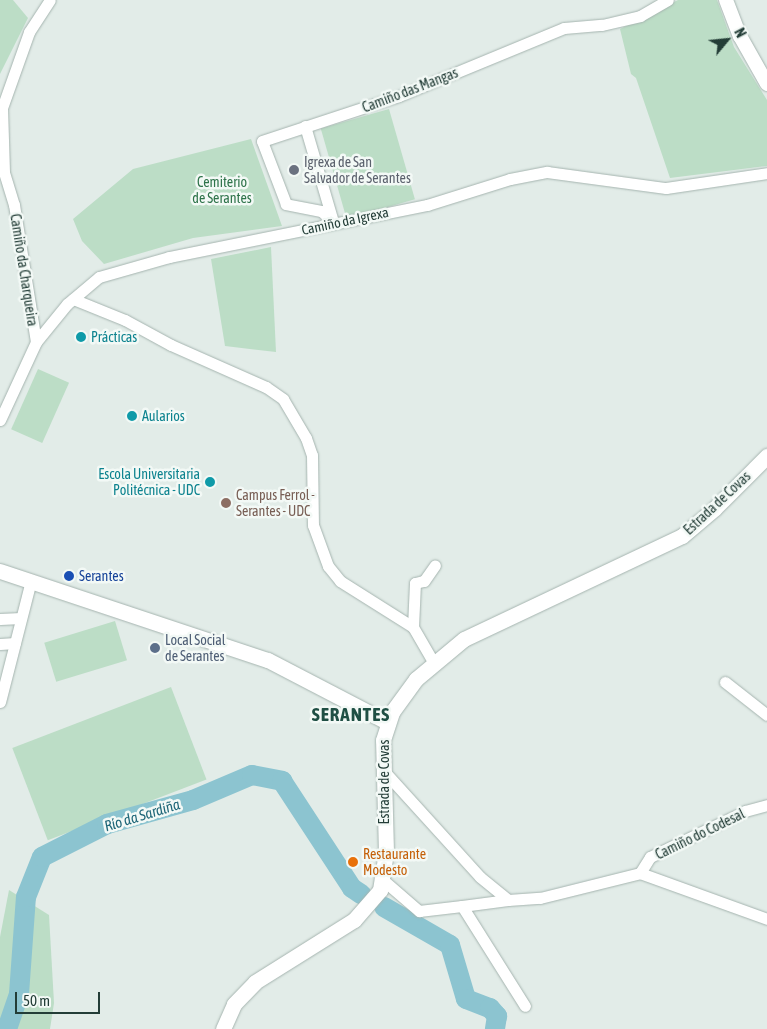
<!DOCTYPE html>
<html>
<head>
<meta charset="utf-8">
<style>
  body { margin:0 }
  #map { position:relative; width:767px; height:1029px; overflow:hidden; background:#e2ece8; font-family:"Asap Condensed",sans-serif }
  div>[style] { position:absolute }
  .green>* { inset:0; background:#bcddc6; transform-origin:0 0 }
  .river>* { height:20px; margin:-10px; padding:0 10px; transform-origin:10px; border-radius:10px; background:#8cc4d0 }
  .roads { filter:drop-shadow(0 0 1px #a5b4af) drop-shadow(0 0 1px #a5b4af) }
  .minor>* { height:11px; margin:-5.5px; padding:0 5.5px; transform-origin:5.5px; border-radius:5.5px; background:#fff }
  .tertiary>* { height:14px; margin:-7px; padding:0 7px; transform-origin:7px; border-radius:7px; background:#fff }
  .secondary>* { height:15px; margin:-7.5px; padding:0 7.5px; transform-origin:7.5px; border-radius:7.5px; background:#fff }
  .dots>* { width:14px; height:14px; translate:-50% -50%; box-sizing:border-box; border:2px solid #f3f9f6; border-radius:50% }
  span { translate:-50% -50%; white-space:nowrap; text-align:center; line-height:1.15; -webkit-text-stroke:5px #f3f9f6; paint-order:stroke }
  .street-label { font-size:14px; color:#233d37 }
  .worship-label { font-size:14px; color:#5b616d }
  .left { translate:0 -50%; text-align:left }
  .park-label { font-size:14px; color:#2e734a }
  .culture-label { font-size:14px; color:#0d838f }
  .right { translate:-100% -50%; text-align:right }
  .education-label { font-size:14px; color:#785e54 }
  .transit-label { font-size:14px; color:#164399 }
  .service-label { font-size:14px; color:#4e5e75 }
  .food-label { font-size:14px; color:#c56008 }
  .water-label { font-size:15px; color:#1e6678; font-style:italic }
  .district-label { font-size:19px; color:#1f4f44; font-weight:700; letter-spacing:1px }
  .north { position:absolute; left:702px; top:15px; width:50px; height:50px; -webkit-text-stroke:4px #f3f9f6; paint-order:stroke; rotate:62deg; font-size:14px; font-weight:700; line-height:20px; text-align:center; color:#233d37 }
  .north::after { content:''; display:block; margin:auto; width:18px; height:22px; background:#233d37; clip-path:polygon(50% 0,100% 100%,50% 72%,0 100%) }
  .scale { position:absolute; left:15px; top:992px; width:85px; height:22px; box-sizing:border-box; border:2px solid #233d37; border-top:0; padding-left:6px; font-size:15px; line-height:18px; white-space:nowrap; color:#233d37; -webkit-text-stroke:4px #f3f9f6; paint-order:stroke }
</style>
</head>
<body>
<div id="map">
  <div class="green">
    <div style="clip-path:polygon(0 0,13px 0,28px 18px,0 74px)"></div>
    <div style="clip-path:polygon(678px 0,717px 0,734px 47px,767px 100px,767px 166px,670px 178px,636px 78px,631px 74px,620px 29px)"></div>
    <div style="left:389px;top:109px;width:94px;height:71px;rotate:74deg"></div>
    <div style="clip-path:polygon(251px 139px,282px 226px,193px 238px,104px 264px,82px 241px,73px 219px,133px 169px)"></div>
    <div style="clip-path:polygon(271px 247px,276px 352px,225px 346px,211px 259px)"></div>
    <div style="left:38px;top:369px;width:34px;height:66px;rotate:24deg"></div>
    <div style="left:115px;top:621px;width:41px;height:74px;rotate:73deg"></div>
    <div style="left:171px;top:687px;width:99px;height:170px;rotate:69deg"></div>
    <div style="clip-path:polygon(9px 890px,49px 915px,54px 1003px,50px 1029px,0 1029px,0 937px)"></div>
  </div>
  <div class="river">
    <div style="left:384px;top:907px;width:76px;rotate:29.9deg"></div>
    <div style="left:450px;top:945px;width:56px;rotate:73.5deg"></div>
    <div style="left:466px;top:999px;width:26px;rotate:21deg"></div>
    <div style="left:490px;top:1008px;width:11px;rotate:49deg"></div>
    <div style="left:497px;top:1016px;width:13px;rotate:99deg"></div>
    <div style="left:7px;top:1029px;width:37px;rotate:-71deg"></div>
    <div style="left:19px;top:994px;width:97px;rotate:-85.9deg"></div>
    <div style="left:26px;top:897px;width:43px;rotate:-68.2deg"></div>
    <div style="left:42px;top:857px;width:73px;rotate:-26.9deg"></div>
    <div style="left:107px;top:824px;width:89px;rotate:-15.6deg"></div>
    <div style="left:193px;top:800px;width:64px;rotate:-23deg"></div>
    <div style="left:252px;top:775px;width:31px;rotate:11deg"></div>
    <div style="left:282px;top:781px;width:128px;rotate:56.8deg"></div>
    <div style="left:352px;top:888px;width:11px;rotate:34deg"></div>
  </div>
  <div class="roads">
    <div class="minor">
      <div style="left:305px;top:126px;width:100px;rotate:73.7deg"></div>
      <div style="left:333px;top:222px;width:16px;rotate:-137deg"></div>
      <div style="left:321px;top:211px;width:36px;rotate:-169deg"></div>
      <div style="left:286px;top:204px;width:67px;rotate:-110.9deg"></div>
      <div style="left:262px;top:141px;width:144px;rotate:-18.2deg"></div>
      <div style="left:399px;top:96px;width:178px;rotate:-22.4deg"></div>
      <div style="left:564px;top:28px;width:38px;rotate:-5deg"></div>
      <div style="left:602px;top:25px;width:39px;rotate:-13deg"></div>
      <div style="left:640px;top:16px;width:32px;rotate:-30deg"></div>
      <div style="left:73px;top:299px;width:56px;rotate:22deg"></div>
      <div style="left:125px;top:320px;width:52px;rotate:28.5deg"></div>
      <div style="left:171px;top:345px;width:104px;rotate:23.9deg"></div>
      <div style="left:266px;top:387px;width:21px;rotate:35deg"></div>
      <div style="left:283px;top:399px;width:45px;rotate:59.5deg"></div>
      <div style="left:306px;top:438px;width:18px;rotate:71deg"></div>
      <div style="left:312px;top:455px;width:70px;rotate:89.2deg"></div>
      <div style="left:313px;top:525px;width:44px;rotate:69.9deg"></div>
      <div style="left:328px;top:566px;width:19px;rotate:51deg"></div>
      <div style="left:340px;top:581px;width:86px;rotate:32.2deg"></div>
      <div style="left:413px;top:627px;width:39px;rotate:60deg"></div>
      <div style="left:36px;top:342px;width:139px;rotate:-99.1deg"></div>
      <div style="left:14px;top:205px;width:34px;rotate:-107deg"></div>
      <div style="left:4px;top:172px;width:64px;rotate:-91.8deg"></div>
      <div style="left:2px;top:108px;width:81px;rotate:-70.4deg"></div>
      <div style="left:29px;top:32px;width:38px;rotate:-57deg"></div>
      <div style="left:0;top:420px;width:86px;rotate:-65.2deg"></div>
      <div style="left:36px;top:342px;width:49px;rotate:-50.8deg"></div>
      <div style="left:67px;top:304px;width:42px;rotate:-40.2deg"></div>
      <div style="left:99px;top:277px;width:73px;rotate:-15.9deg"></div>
      <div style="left:169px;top:257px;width:263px;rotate:-11.4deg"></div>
      <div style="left:427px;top:205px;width:87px;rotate:-17.4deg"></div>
      <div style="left:510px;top:179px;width:38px;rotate:-11deg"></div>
      <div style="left:547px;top:172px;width:120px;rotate:7.7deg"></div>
      <div style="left:666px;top:188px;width:102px;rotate:-8.4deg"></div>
      <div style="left:0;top:619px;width:21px;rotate:-3deg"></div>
      <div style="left:413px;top:627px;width:44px;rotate:-87.4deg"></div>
      <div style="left:415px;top:583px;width:9px;rotate:-13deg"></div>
      <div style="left:424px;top:581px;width:19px;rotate:-55deg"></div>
      <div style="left:0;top:644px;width:15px;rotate:-4deg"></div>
      <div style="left:725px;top:682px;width:53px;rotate:38.2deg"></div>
      <div style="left:0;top:702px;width:126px;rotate:-75.7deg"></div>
      <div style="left:383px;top:770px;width:144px;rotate:47.8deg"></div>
      <div style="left:480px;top:877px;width:36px;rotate:39deg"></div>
      <div style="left:508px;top:900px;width:32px;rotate:-4deg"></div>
      <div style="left:540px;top:898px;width:103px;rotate:-14deg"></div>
      <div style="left:640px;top:873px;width:135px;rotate:19.9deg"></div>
      <div style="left:640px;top:873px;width:19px;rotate:-58deg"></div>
      <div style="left:650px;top:857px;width:106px;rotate:-25.8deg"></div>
      <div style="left:745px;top:811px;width:23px;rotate:-15deg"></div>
      <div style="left:383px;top:880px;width:48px;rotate:40.7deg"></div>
      <div style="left:419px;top:911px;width:43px;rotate:-6.6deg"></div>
      <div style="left:462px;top:906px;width:118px;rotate:57.8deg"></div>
      <div style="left:462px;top:906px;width:46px;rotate:-7.4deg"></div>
    </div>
    <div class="tertiary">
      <div style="left:726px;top:0;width:39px;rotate:69deg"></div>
      <div style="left:740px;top:36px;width:55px;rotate:60.6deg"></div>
    </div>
    <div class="secondary">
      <div style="left:0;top:571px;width:282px;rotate:18.4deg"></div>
      <div style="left:268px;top:660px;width:134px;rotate:27.5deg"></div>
      <div style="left:223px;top:1029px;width:27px;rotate:-66deg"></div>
      <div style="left:234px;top:1004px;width:30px;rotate:-46deg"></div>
      <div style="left:255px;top:982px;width:117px;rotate:-32.1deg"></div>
      <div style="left:354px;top:920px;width:40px;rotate:-49deg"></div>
      <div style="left:380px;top:890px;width:38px;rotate:-81deg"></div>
      <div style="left:386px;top:852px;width:112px;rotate:-91.5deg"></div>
      <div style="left:383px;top:740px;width:29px;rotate:-72deg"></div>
      <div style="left:392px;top:712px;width:41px;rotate:-54deg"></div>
      <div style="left:416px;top:679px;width:62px;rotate:-39.8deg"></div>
      <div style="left:464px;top:639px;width:241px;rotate:-25.3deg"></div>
      <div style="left:682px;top:536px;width:43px;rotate:-40.3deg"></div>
      <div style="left:715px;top:508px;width:74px;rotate:-45deg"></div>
    </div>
  </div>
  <div class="dots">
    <div style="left:294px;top:170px;background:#6b7280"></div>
    <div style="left:81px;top:337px;background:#0f9aa8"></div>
    <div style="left:132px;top:416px;background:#0f9aa8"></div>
    <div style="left:210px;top:482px;background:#0f9aa8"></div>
    <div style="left:226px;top:503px;background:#8d6e63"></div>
    <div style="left:69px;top:576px;background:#1a4fb4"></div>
    <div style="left:155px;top:648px;background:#5c6f8a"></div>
    <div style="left:353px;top:862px;background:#e8710a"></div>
  </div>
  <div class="street-label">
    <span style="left:410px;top:90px;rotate:-21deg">Camiño das Mangas</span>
    <span style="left:345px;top:221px;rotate:-12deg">Camiño da Igrexa</span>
    <span style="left:24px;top:270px;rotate:81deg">Camiño da Charqueira</span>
    <span style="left:717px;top:503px;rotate:-43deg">Estrada de Covas</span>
    <span style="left:384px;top:782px;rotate:-90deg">Estrada de Covas</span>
    <span style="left:700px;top:834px;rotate:-26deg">Camiño do Codesal</span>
  </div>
  <div class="worship-label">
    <span class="left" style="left:304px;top:170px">Igrexa de San<br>Salvador de Serantes</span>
  </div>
  <div class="park-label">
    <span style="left:222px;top:190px">Cemiterio<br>de Serantes</span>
  </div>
  <div class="culture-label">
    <span class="left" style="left:91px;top:337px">Prácticas</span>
    <span class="left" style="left:142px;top:416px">Aularios</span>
    <span class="right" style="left:200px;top:482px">Escola Universitaria<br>Politécnica - UDC</span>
  </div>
  <div class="education-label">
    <span class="left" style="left:236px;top:503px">Campus Ferrol -<br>Serantes - UDC</span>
  </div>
  <div class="transit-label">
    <span class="left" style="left:79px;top:576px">Serantes</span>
  </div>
  <div class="service-label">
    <span class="left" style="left:165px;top:648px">Local Social<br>de Serantes</span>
  </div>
  <div class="food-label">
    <span class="left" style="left:363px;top:862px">Restaurante<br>Modesto</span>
  </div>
  <div class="water-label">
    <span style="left:142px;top:815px;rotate:-17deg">Río da Sardiña</span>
  </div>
  <div class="district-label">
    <span style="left:351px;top:715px">SERANTES</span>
  </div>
  <div class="north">N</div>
  <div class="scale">50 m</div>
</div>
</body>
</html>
